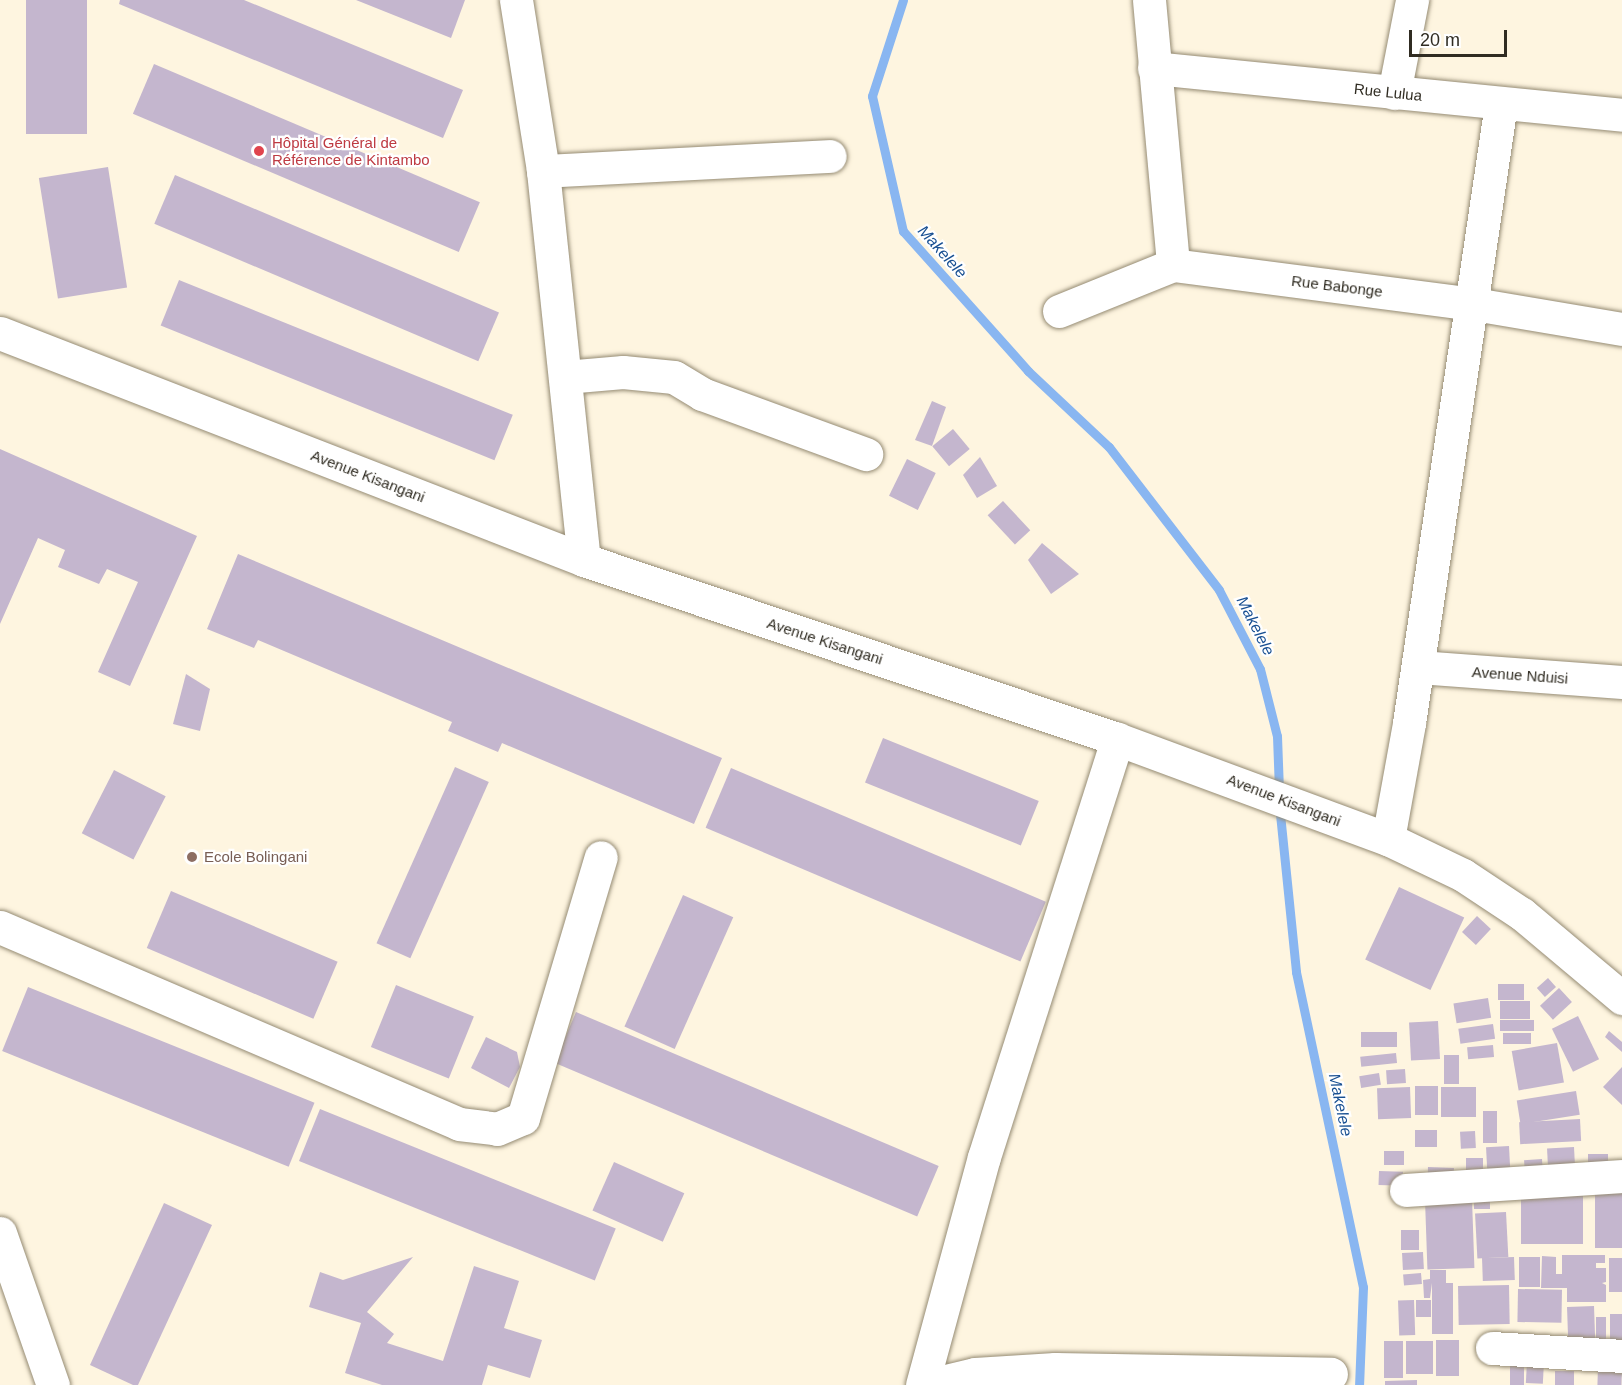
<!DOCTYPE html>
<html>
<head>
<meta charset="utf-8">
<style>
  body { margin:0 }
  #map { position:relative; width:1622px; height:1385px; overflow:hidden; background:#fef5e0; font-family:Helvetica,sans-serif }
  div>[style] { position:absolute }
  .stream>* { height:9px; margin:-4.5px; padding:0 4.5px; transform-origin:4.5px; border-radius:4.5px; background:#89b6f1 }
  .building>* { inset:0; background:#c4b6ce; transform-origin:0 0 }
  .roads { filter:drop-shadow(0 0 2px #958b73) drop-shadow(0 0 2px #958b73) }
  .minor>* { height:33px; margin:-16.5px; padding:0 16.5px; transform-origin:16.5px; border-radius:16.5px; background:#fff }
  .dots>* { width:16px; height:16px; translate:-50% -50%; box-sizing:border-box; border:3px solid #fff; border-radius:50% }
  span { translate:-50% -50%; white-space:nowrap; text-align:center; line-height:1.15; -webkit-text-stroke:4.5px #fff; paint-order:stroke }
  .street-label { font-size:15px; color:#302c22 }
  .health-label { font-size:15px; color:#be3a42 }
  .left { translate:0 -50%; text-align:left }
  .education-label { font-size:15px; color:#785e54 }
  .water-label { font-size:16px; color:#195092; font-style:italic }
  .scale { position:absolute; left:1409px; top:30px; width:98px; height:27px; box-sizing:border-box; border:3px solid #302c22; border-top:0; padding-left:8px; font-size:18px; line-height:21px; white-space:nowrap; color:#302c22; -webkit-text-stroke:4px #fff; paint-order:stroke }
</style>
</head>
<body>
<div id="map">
  <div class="stream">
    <div style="left:903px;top:0;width:101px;rotate:107.9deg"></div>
    <div style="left:872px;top:96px;width:139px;rotate:77.1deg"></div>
    <div style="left:903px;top:231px;width:188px;rotate:48.2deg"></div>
    <div style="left:1028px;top:371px;width:111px;rotate:43.2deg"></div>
    <div style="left:1109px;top:447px;width:180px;rotate:52.4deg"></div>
    <div style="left:1219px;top:590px;width:89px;rotate:62.6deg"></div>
    <div style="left:1260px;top:669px;width:69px;rotate:75.8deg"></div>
    <div style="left:1277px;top:736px;width:55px;rotate:87.9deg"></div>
    <div style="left:1279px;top:804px;width:169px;rotate:84.2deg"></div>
    <div style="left:1296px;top:972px;width:322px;rotate:78deg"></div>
    <div style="left:1363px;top:1287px;width:98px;rotate:92.3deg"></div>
  </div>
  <div class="building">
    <div style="left:26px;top:0;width:61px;height:134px"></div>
    <div style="clip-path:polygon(120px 0,244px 0,463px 90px,443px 138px,119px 4px)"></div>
    <div style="clip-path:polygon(356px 0,465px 0,451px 38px)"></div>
    <div style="left:154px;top:64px;width:354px;height:54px;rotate:23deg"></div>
    <div style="left:108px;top:167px;width:122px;height:70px;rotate:81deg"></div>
    <div style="left:175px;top:175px;width:352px;height:53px;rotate:23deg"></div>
    <div style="left:179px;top:280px;width:360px;height:49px;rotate:22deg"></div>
    <div style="clip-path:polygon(932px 401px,946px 407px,932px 446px,915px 440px)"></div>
    <div style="left:953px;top:429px;width:26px;height:27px;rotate:50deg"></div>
    <div style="clip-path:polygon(0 449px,197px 536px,130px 686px,98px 672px,138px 582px,107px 569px,99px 584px,58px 567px,65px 550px,38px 538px,0 624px)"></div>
    <div style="clip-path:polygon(980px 457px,997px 486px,977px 498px,963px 475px)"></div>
    <div style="left:907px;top:459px;width:32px;height:41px;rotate:26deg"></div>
    <div style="left:1003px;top:501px;width:40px;height:21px;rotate:47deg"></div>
    <div style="clip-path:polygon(1042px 543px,1079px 574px,1051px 594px,1028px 560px)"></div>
    <div style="clip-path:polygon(238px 554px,722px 758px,694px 824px,502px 743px,498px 752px,448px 731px,452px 722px,258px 640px,254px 648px,207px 629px)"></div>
    <div style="clip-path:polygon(186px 674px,210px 689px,200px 731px,173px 724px)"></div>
    <div style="left:883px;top:738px;width:168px;height:48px;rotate:22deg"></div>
    <div style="left:455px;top:767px;width:37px;height:193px;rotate:24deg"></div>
    <div style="left:731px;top:768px;width:342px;height:65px;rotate:23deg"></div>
    <div style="left:114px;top:770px;width:58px;height:71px;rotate:27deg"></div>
    <div style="left:1399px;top:887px;width:72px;height:80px;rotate:25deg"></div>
    <div style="left:171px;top:891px;width:181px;height:62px;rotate:23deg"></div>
    <div style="left:683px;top:895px;width:55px;height:144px;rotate:24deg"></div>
    <div style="left:1477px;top:916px;width:19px;height:22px;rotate:43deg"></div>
    <div style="left:1548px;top:978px;width:12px;height:15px;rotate:48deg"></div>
    <div style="left:1498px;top:984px;width:26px;height:16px"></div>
    <div style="left:396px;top:985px;width:84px;height:67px;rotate:22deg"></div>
    <div style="left:28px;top:987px;width:309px;height:69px;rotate:22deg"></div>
    <div style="left:1559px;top:988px;width:19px;height:26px;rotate:47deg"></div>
    <div style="left:1488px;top:998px;width:20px;height:35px;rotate:81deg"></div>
    <div style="left:1500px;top:1001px;width:30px;height:18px"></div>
    <div style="left:576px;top:1012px;width:394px;height:55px;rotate:23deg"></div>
    <div style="left:1578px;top:1016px;width:48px;height:29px;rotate:64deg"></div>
    <div style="left:1500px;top:1020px;width:34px;height:11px"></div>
    <div style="left:1438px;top:1021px;width:38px;height:29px;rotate:87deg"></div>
    <div style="left:1493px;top:1024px;width:15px;height:35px;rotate:82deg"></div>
    <div style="clip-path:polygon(1609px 1031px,1622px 1042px,1622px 1052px,1605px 1037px)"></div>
    <div style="left:1397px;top:1032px;width:15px;height:36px;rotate:90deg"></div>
    <div style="left:1531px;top:1033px;width:11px;height:28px;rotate:90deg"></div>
    <div style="clip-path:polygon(486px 1037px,517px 1052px,520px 1067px,509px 1088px,471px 1068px)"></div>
    <div style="left:1557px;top:1043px;width:40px;height:46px;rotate:80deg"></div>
    <div style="left:1493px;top:1045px;width:12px;height:26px;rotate:85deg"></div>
    <div style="left:1396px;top:1053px;width:10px;height:36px;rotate:84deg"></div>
    <div style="left:1444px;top:1055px;width:15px;height:29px"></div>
    <div style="clip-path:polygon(1622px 1067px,1622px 1105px,1603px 1087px)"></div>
    <div style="left:1405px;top:1069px;width:14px;height:19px;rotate:86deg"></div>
    <div style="left:1379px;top:1073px;width:12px;height:20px;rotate:81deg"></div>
    <div style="left:1438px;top:1086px;width:29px;height:23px;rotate:90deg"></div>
    <div style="left:1410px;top:1087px;width:31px;height:33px;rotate:88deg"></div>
    <div style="left:1476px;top:1087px;width:30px;height:35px;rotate:90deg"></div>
    <div style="left:1576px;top:1091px;width:24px;height:60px;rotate:81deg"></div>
    <div style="left:320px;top:1109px;width:319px;height:56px;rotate:22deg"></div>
    <div style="left:1483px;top:1111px;width:14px;height:32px"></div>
    <div style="left:1580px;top:1119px;width:22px;height:61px;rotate:87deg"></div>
    <div style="left:1415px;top:1130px;width:22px;height:17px"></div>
    <div style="left:1475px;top:1131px;width:17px;height:15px;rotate:87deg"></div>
    <div style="left:1509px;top:1146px;width:22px;height:23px;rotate:87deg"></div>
    <div style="left:1574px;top:1147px;width:21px;height:27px;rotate:87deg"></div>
    <div style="left:1384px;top:1151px;width:20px;height:14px"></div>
    <div style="left:1588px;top:1154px;width:20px;height:14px"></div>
    <div style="left:1466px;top:1158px;width:17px;height:12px"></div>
    <div style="left:1542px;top:1159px;width:14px;height:18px;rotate:86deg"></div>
    <div style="left:614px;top:1162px;width:77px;height:53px;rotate:24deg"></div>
    <div style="left:1428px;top:1167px;width:26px;height:14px;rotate:2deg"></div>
    <div style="left:1379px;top:1171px;width:24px;height:14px;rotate:2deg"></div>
    <div style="left:1474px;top:1187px;width:16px;height:22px"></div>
    <div style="left:1622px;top:1188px;width:60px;height:27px;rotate:90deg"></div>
    <div style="left:1583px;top:1196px;width:48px;height:62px;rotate:90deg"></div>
    <div style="left:1472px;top:1199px;width:69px;height:47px;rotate:88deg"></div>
    <div style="clip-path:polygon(164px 1203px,212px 1225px,138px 1385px,133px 1385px,90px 1365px)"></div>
    <div style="left:1506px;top:1212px;width:45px;height:31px;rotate:87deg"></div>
    <div style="left:1401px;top:1230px;width:18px;height:20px"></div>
    <div style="left:1423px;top:1252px;width:17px;height:21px;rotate:87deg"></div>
    <div style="clip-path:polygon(1562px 1255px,1605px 1255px,1605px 1263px,1596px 1263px,1596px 1268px,1606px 1268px,1606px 1282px,1602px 1283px,1606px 1285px,1606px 1302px,1567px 1302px,1567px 1288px,1541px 1288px,1542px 1256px,1556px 1257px,1556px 1274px,1562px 1274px)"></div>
    <div style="clip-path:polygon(413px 1257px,367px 1312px,394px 1334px,387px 1343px,443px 1361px,474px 1266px,519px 1281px,504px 1328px,542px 1340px,530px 1378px,488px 1365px,482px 1385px,382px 1385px,345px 1373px,361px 1323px,309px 1307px,320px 1272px,343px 1280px)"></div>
    <div style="left:1514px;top:1257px;width:23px;height:32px;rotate:88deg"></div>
    <div style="left:1519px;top:1257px;width:21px;height:30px"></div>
    <div style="left:1609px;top:1258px;width:13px;height:34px"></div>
    <div style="clip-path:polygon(1430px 1270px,1446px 1270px,1446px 1283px,1453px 1283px,1453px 1334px,1432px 1334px,1432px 1283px,1430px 1298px,1424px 1298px,1423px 1280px,1430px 1279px)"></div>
    <div style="left:1421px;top:1273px;width:11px;height:18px;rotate:85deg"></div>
    <div style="left:1509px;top:1285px;width:39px;height:51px;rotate:89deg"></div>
    <div style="left:1518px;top:1289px;width:44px;height:33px;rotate:1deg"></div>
    <div style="left:1414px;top:1300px;width:35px;height:16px;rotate:88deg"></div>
    <div style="left:1416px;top:1300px;width:15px;height:17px"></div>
    <div style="left:1594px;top:1306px;width:36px;height:27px;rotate:88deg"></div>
    <div style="left:1610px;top:1314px;width:12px;height:30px"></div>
    <div style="left:1596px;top:1317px;width:10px;height:24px"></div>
    <div style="left:1436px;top:1340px;width:23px;height:36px"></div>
    <div style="left:1384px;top:1341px;width:19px;height:37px"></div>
    <div style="left:1406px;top:1341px;width:27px;height:33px"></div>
    <div style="left:1510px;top:1357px;width:14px;height:28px"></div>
    <div style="left:1527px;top:1361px;width:17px;height:22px;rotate:3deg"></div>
    <div style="left:1598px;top:1368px;width:24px;height:17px;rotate:2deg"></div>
    <div style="left:1555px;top:1371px;width:19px;height:14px"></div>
    <div style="clip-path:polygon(1417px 1380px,1417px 1385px,1385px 1385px,1385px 1381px)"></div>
  </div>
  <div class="roads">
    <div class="minor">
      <div style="left:516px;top:0;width:173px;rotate:81deg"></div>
      <div style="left:543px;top:171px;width:391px;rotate:84deg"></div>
      <div style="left:1149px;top:0;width:266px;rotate:84.8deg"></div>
      <div style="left:1154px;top:68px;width:470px;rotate:5.7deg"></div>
      <div style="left:1394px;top:93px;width:95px;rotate:-79deg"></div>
      <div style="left:543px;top:171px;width:287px;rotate:-3deg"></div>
      <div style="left:1059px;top:311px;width:123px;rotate:-22deg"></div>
      <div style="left:1173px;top:265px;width:304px;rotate:7.4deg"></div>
      <div style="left:1474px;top:304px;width:150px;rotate:9.6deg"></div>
      <div style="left:0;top:333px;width:627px;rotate:21.24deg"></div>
      <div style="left:584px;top:560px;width:562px;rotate:18.56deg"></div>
      <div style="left:1117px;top:739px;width:289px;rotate:20.3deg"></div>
      <div style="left:1388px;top:839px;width:83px;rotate:25.6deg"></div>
      <div style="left:1463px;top:875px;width:71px;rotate:33.5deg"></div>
      <div style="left:1522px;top:914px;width:131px;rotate:40deg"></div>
      <div style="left:565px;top:377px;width:58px;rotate:-4.9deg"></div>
      <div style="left:623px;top:372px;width:51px;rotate:5.6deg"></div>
      <div style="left:674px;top:377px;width:33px;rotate:31deg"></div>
      <div style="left:702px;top:394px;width:175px;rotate:20.1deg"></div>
      <div style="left:1418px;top:667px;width:205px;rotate:4.2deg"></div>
      <div style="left:1388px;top:839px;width:118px;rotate:-79.7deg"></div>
      <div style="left:1409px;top:723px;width:626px;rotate:-81.55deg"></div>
      <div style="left:0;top:927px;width:499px;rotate:23.2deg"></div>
      <div style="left:459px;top:1124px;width:38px;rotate:7deg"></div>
      <div style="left:497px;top:1129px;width:28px;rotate:-23deg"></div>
      <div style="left:523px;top:1118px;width:272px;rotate:-73.4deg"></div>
      <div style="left:1406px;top:1190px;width:216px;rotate:-3.7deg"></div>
      <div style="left:0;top:1233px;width:161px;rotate:70.8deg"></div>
      <div style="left:1492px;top:1348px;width:130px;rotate:3.5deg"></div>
      <div style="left:922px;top:1385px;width:236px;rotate:-74.8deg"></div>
      <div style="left:984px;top:1157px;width:439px;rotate:-72.3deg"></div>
      <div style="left:929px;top:1385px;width:47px;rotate:-13.4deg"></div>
      <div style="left:975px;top:1374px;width:80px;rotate:-3.6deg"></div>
      <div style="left:1055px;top:1369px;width:276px;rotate:1deg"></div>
    </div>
  </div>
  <div class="dots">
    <div style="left:259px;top:151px;background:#e0444e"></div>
    <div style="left:192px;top:857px;background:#8d6e63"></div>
  </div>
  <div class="street-label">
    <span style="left:1388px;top:92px;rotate:6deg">Rue Lulua</span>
    <span style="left:1337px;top:286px;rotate:7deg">Rue Babonge</span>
    <span style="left:368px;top:476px;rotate:21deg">Avenue Kisangani</span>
    <span style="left:825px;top:641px;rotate:18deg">Avenue Kisangani</span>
    <span style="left:1520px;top:675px;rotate:4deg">Avenue Nduisi</span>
    <span style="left:1284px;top:800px;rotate:21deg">Avenue Kisangani</span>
  </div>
  <div class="health-label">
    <span class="left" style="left:272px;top:151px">Hôpital Général de<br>Référence de Kintambo</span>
  </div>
  <div class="education-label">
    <span class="left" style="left:204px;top:857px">Ecole Bolingani</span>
  </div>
  <div class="water-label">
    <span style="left:942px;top:252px;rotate:48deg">Makelele</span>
    <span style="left:1255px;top:626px;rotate:63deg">Makelele</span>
    <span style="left:1340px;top:1105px;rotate:78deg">Makelele</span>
  </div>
  <div class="scale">20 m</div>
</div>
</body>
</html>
